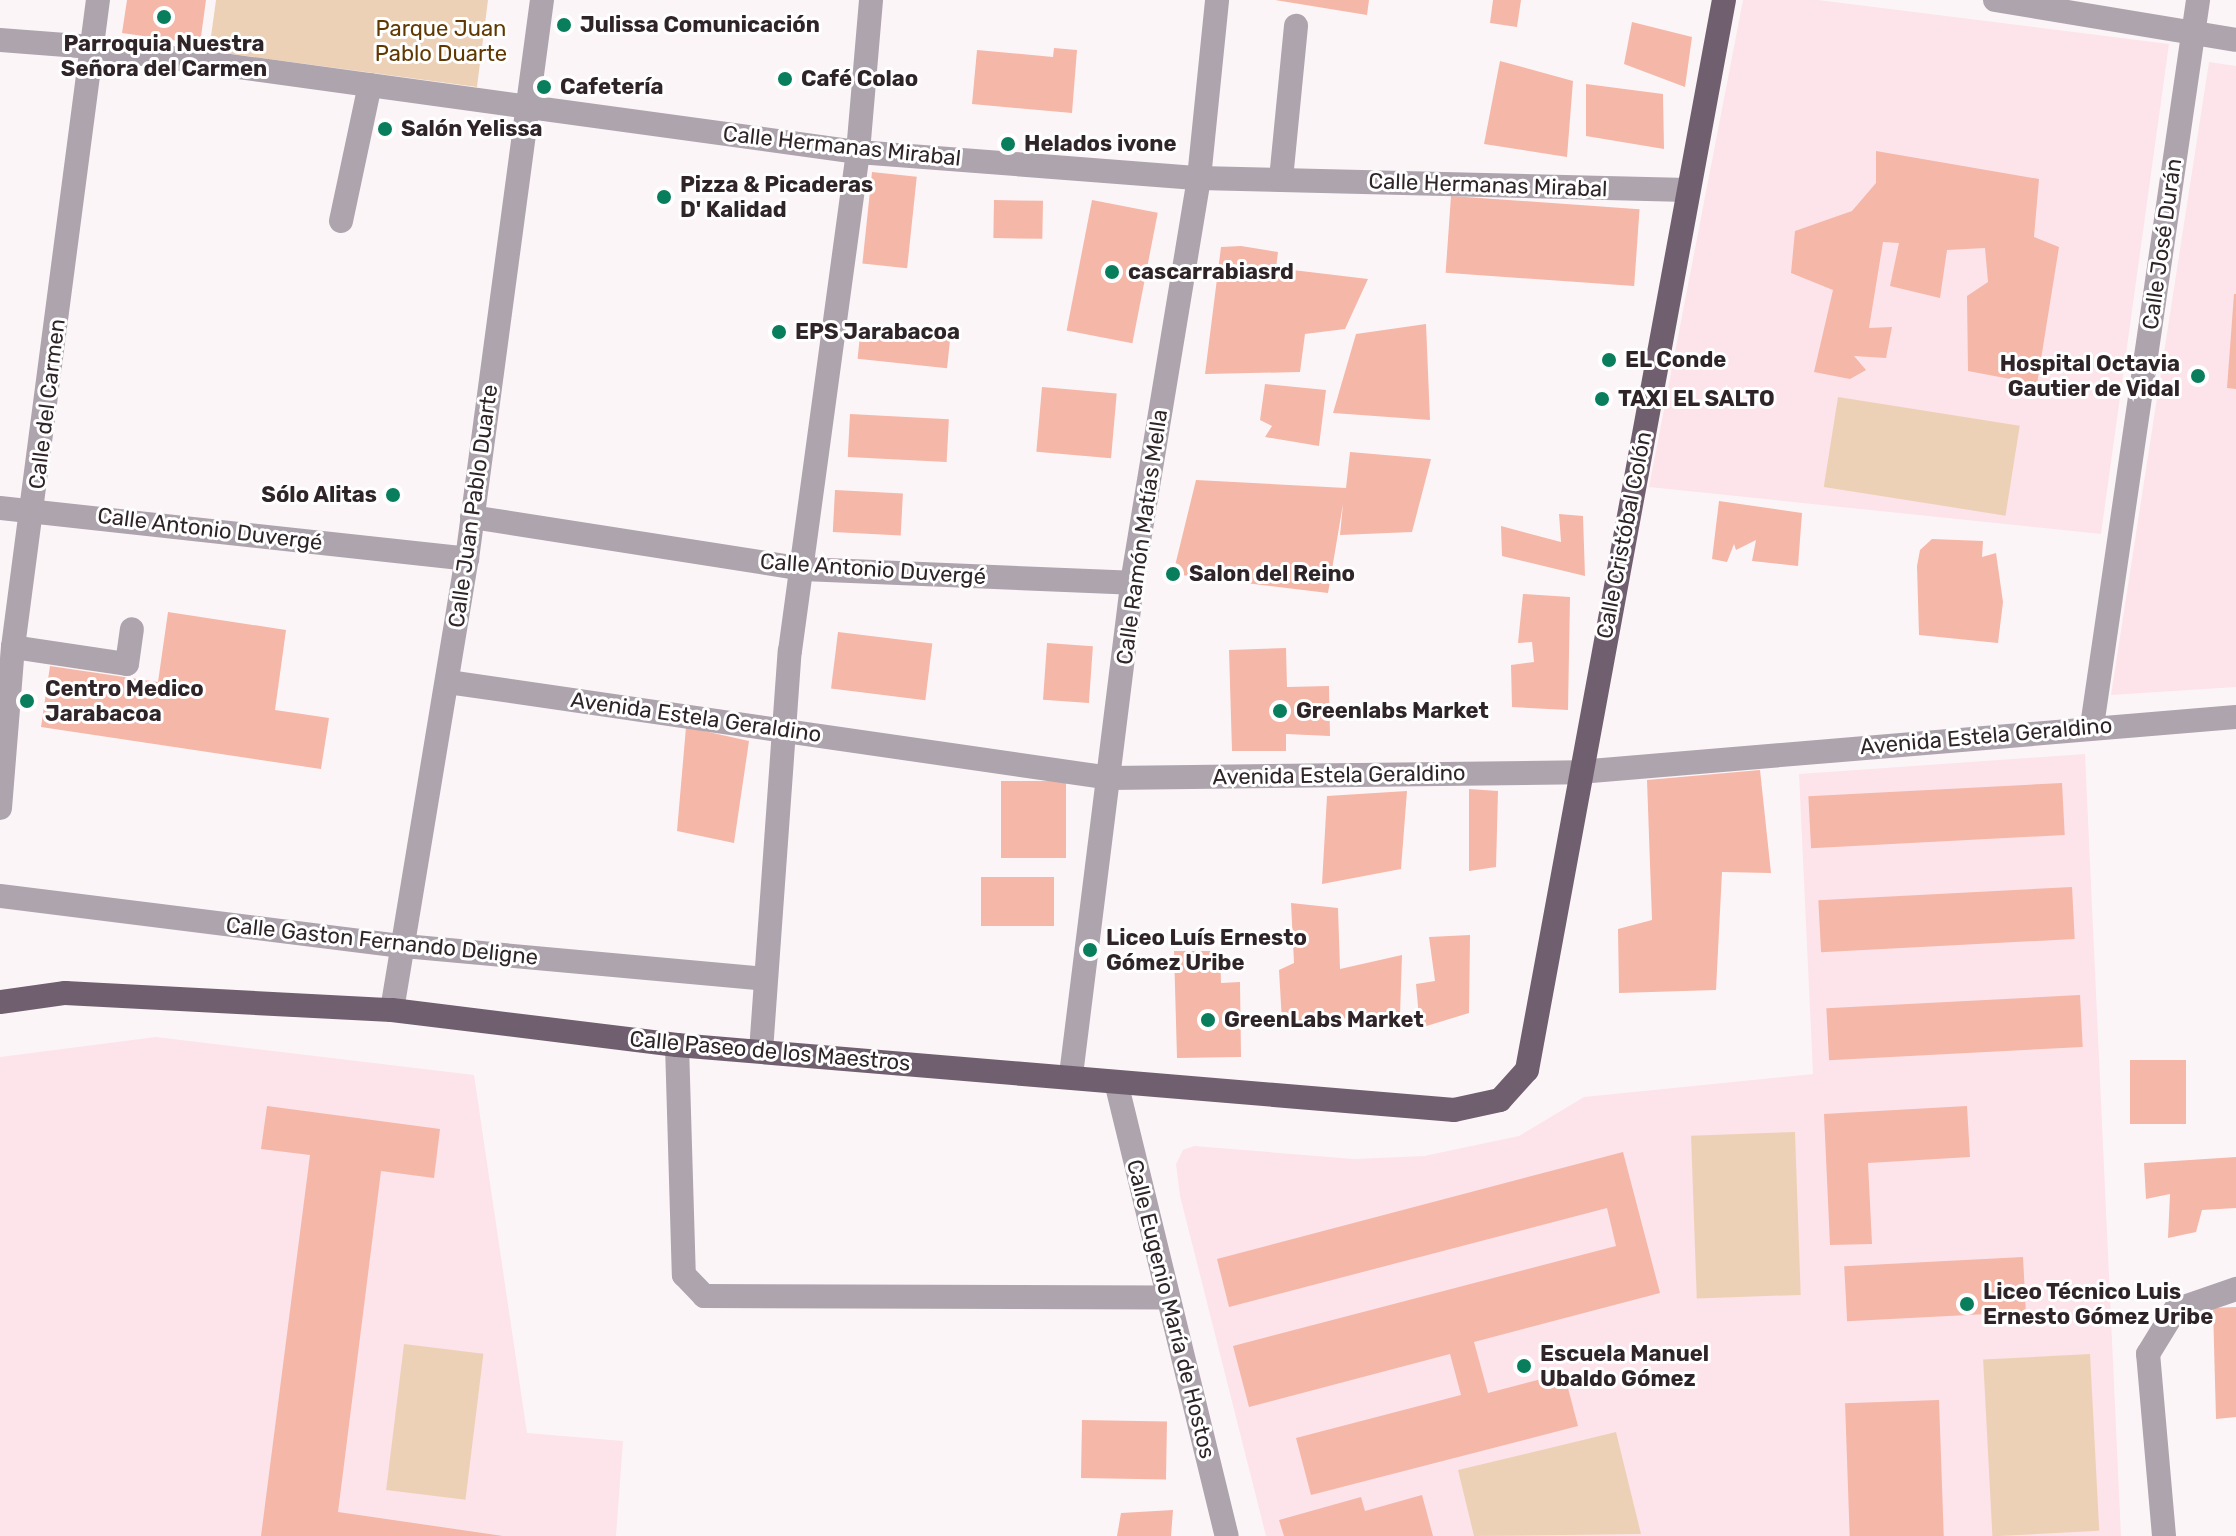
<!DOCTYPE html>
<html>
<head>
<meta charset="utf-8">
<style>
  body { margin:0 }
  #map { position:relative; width:2236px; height:1536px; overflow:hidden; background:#fcf5f7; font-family:Rubik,sans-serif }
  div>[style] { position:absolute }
  .built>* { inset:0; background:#fce4ea }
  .green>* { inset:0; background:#edd1b6; transform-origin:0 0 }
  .building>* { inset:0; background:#f5b7a8; transform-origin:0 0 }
  .minor>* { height:24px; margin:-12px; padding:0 12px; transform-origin:12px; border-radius:12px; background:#ada4ad }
  .major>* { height:24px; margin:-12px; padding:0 12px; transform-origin:12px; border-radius:12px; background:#70606f }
  .dots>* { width:22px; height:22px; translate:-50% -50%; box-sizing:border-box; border:4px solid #fff; border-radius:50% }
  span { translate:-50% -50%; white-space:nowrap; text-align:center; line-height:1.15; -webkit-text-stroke:6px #fff; paint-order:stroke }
  .poi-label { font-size:22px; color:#2f2427; font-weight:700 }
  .left { translate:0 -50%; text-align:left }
  .right { translate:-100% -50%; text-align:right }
  .park-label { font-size:22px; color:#603800 }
  .street-label { font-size:22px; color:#2f2427 }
</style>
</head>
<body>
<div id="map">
  <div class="built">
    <div style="clip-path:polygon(1743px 0,1818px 0,2169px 44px,2101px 534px,1649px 487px)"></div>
    <div style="clip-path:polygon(2209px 62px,2236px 66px,2236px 687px,2111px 695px)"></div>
    <div style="clip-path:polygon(2085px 754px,2121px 1536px,1266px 1536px,1180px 1196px,1176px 1164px,1183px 1150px,1194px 1146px,1354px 1159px,1424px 1156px,1519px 1136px,1584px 1097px,1813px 1074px,1799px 774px)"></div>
    <div style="clip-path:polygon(156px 1037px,474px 1075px,527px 1433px,623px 1441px,616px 1536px,0 1536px,0 1057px)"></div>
  </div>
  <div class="green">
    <div style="clip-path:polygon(216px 0,488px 0,477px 87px,209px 51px)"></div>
    <div style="left:1838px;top:397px;width:184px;height:91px;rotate:9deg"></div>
    <div style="left:1795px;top:1132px;width:163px;height:104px;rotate:88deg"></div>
    <div style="left:404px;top:1344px;width:80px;height:147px;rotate:7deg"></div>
    <div style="left:2090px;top:1354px;width:177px;height:107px;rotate:87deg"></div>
    <div style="clip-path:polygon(1616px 1432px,1641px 1534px,1474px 1536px,1458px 1470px)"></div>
  </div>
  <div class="building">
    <div style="clip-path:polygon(127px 0,206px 0,200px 44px,122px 33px)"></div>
    <div style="clip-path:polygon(1275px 0,1369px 0,1367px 15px)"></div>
    <div style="clip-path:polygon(1493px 0,1521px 0,1517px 27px,1490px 23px)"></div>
    <div style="clip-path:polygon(1632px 22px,1692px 37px,1685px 87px,1624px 64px)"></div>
    <div style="clip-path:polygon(1054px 48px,1077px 50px,1072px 113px,972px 104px,977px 50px,1053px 57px)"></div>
    <div style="clip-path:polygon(1500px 61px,1573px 81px,1567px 157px,1484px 144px)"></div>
    <div style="clip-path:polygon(1586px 84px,1663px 94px,1664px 149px,1586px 136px)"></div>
    <div style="clip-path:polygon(1876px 151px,2039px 179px,2034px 237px,2059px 247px,2037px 384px,1968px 371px,1967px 296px,1988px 282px,1985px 248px,1947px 250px,1940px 298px,1890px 286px,1899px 243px,1883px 242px,1869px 328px,1892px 327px,1886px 358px,1854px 356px,1866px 370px,1850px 379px,1814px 372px,1833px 290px,1791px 273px,1795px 231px,1852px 211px,1876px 183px)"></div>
    <div style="left:872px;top:172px;width:45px;height:92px;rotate:6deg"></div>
    <div style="left:1451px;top:196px;width:189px;height:77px;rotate:4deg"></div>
    <div style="left:994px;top:200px;width:49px;height:38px;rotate:1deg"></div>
    <div style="left:1092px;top:200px;width:67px;height:133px;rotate:11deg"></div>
    <div style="clip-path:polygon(1241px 246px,1278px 252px,1276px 268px,1368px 279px,1345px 329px,1305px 334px,1300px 372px,1205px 374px,1221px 247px)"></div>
    <div style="clip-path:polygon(2234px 294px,2236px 294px,2236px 389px,2227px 388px)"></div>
    <div style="clip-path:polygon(1426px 324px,1430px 420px,1333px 413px,1356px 334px)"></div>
    <div style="left:861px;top:326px;width:90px;height:33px;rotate:6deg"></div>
    <div style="clip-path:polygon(1265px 384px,1326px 390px,1319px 446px,1265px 437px,1272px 426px,1260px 420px)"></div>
    <div style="left:1042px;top:387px;width:75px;height:65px;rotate:5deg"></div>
    <div style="left:850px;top:414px;width:99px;height:43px;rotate:3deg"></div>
    <div style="clip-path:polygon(1350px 452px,1431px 459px,1412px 532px,1340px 535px,1343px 504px,1328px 593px,1173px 574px,1196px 480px,1346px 488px)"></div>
    <div style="left:835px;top:490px;width:68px;height:42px;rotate:3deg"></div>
    <div style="clip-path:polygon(1719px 501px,1802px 513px,1798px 566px,1752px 561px,1756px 540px,1736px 550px,1734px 544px,1727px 562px,1712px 559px)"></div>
    <div style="clip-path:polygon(1559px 514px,1583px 516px,1585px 576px,1502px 556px,1501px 526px,1561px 542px)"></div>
    <div style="clip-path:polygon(1932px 539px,1983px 541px,1982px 557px,1996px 553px,2003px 602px,1998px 643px,1919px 635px,1917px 566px,1920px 550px)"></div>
    <div style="clip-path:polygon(1523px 594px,1570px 597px,1568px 710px,1512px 707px,1511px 665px,1534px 662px,1532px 642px,1518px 643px)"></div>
    <div style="clip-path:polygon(168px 612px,286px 630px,275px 710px,329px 718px,321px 769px,41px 727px,50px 666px,158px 682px)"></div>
    <div style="left:838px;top:632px;width:95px;height:57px;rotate:7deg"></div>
    <div style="left:1047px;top:643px;width:46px;height:57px;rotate:4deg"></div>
    <div style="clip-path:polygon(1286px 648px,1287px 687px,1329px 686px,1330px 736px,1286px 734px,1286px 751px,1232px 751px,1229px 650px)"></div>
    <div style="clip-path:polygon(686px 727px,749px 741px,734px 843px,677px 831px)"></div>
    <div style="clip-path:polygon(1760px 770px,1771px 873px,1722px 872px,1716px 990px,1619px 993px,1618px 929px,1652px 920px,1647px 780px)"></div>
    <div style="left:1001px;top:781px;width:65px;height:77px"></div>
    <div style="left:2062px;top:783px;width:52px;height:254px;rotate:87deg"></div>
    <div style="clip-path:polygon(1469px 789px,1498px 791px,1496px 867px,1469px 871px)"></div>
    <div style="clip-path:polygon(1407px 791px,1401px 869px,1322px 884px,1327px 796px)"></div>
    <div style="left:981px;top:877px;width:73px;height:49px"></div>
    <div style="left:2072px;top:887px;width:52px;height:254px;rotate:87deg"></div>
    <div style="clip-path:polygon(1291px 903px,1338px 908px,1340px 969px,1402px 955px,1400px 1015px,1282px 1022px,1279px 970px,1294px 963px)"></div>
    <div style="clip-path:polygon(1470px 935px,1469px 1013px,1420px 1028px,1416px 984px,1435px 981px,1429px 937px)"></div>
    <div style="clip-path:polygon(1174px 951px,1220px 951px,1221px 983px,1240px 982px,1241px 1057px,1177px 1058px)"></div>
    <div style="left:2080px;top:995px;width:52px;height:254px;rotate:87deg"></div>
    <div style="left:2186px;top:1060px;width:64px;height:56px;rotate:90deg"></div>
    <div style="clip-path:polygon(267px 1106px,440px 1129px,434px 1178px,381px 1171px,338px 1512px,503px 1536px,261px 1536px,310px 1155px,261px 1149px)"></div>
    <div style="clip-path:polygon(1967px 1106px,1970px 1157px,1868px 1163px,1872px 1244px,1830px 1245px,1824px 1114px)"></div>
    <div style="clip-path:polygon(1623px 1152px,1660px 1293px,1474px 1342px,1488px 1393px,1564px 1373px,1578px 1426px,1311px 1495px,1296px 1438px,1461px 1395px,1450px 1354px,1249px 1407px,1233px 1346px,1616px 1246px,1607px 1208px,1229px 1307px,1217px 1259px)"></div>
    <div style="clip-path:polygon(2236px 1157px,2236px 1208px,2202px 1210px,2196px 1232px,2168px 1238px,2170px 1194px,2146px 1199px,2144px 1163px)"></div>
    <div style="left:2023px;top:1257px;width:55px;height:179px;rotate:87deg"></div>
    <div style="clip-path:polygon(2236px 1307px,2236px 1417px,2216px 1419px,2213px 1308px)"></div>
    <div style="left:1939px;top:1400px;width:136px;height:94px;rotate:88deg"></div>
    <div style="left:1082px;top:1420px;width:85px;height:58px;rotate:1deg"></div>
    <div style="clip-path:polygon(1422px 1495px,1433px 1536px,1284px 1536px,1279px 1520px,1361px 1497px,1365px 1511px)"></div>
    <div style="clip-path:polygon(1173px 1510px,1171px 1536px,1117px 1536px,1121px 1513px)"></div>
  </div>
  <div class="minor">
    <div style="left:1995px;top:0;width:244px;rotate:9.4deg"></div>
    <div style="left:0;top:40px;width:92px;rotate:4.4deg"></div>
    <div style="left:92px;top:47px;width:773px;rotate:7.81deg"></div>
    <div style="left:858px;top:152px;width:342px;rotate:4.4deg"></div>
    <div style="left:1199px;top:178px;width:489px;rotate:1.4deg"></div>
    <div style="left:1281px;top:179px;width:154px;rotate:-84.4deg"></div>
    <div style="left:341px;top:221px;width:139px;rotate:-78deg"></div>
    <div style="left:0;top:508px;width:470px;rotate:6.2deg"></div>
    <div style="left:472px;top:517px;width:335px;rotate:8.9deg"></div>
    <div style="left:803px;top:569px;width:329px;rotate:2.4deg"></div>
    <div style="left:13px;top:647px;width:115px;rotate:8.5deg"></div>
    <div style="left:127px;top:664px;width:35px;rotate:-82deg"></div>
    <div style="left:448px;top:682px;width:669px;rotate:8.25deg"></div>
    <div style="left:1110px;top:778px;width:469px;rotate:-0.7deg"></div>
    <div style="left:1579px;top:772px;width:659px;rotate:-4.79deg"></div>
    <div style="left:2092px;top:726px;width:734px;rotate:-81.69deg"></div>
    <div style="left:0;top:808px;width:162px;rotate:-85.4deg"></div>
    <div style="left:13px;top:647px;width:653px;rotate:-82.52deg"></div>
    <div style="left:0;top:896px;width:407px;rotate:7.1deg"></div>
    <div style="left:404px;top:946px;width:363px;rotate:5.2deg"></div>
    <div style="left:392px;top:1010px;width:457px;rotate:-80.6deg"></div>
    <div style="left:467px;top:559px;width:564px;rotate:-82.36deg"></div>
    <div style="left:677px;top:1045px;width:230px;rotate:88.3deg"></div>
    <div style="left:684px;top:1275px;width:29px;rotate:46deg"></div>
    <div style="left:704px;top:1296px;width:462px;rotate:0.2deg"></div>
    <div style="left:761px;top:1051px;width:401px;rotate:-85.9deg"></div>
    <div style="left:790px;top:651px;width:504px;rotate:-82.24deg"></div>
    <div style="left:858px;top:152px;width:153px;rotate:-85.1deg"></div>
    <div style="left:1071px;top:1075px;width:496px;rotate:-82.9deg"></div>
    <div style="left:1132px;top:583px;width:411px;rotate:-80.6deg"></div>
    <div style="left:1199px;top:178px;width:179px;rotate:-84.2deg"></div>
    <div style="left:1116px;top:1082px;width:467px;rotate:76.3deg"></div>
    <div style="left:2164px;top:1536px;width:183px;rotate:-95deg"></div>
    <div style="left:2148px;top:1354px;width:52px;rotate:-58.5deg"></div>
    <div style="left:2175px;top:1310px;width:65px;rotate:-19deg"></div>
  </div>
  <div class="major">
    <div style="left:0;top:1002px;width:66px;rotate:-7.9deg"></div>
    <div style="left:65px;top:993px;width:327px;rotate:3deg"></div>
    <div style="left:392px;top:1010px;width:287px;rotate:7deg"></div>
    <div style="left:677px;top:1045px;width:780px;rotate:4.78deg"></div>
    <div style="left:1454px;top:1110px;width:47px;rotate:-12.3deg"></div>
    <div style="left:1500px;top:1100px;width:40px;rotate:-48deg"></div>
    <div style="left:1527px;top:1070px;width:1088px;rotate:-79.57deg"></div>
  </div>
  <div class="dots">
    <div style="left:164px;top:17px;background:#087e5c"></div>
    <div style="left:564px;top:25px;background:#087e5c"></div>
    <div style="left:785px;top:79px;background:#087e5c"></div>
    <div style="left:544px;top:87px;background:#087e5c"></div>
    <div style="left:385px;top:129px;background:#087e5c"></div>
    <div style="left:1008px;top:144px;background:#087e5c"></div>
    <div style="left:664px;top:197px;background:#087e5c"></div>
    <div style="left:1112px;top:272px;background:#087e5c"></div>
    <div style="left:779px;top:332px;background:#087e5c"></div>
    <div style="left:1609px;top:360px;background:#087e5c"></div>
    <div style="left:2198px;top:376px;background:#087e5c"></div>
    <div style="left:1602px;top:399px;background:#087e5c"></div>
    <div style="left:393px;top:495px;background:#087e5c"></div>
    <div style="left:1173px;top:574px;background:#087e5c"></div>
    <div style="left:27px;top:701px;background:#087e5c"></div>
    <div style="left:1280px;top:711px;background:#087e5c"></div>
    <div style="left:1090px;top:950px;background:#087e5c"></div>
    <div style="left:1208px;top:1020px;background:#087e5c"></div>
    <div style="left:1967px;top:1304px;background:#087e5c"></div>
    <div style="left:1524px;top:1366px;background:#087e5c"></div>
  </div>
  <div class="poi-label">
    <span class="left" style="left:580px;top:25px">Julissa Comunicación</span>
    <span style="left:164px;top:56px">Parroquia Nuestra<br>Señora del Carmen</span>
    <span class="left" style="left:801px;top:79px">Café Colao</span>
    <span class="left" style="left:560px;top:87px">Cafetería</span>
    <span class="left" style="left:401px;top:129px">Salón Yelissa</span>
    <span class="left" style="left:1024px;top:144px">Helados ivone</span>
    <span class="left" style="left:680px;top:197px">Pizza &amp; Picaderas<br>D' Kalidad</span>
    <span class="left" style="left:1128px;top:272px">cascarrabiasrd</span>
    <span class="left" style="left:795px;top:332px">EPS Jarabacoa</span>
    <span class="left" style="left:1625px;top:360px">EL Conde</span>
    <span class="right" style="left:2180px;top:376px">Hospital Octavia<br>Gautier de Vidal</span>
    <span class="left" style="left:1618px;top:399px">TAXI EL SALTO</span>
    <span class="right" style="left:377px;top:495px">Sólo Alitas</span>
    <span class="left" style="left:1189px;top:574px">Salon del Reino</span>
    <span class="left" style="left:45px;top:701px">Centro Medico<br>Jarabacoa</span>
    <span class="left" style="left:1296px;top:711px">Greenlabs Market</span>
    <span class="left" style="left:1106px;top:950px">Liceo Luís Ernesto<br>Gómez Uribe</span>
    <span class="left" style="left:1224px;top:1020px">GreenLabs Market</span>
    <span class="left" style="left:1983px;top:1304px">Liceo Técnico Luis<br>Ernesto Gómez Uribe</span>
    <span class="left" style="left:1540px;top:1366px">Escuela Manuel<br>Ubaldo Gómez</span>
  </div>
  <div class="park-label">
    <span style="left:441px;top:41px">Parque Juan<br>Pablo Duarte</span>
  </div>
  <div class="street-label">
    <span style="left:842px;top:146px;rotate:6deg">Calle Hermanas Mirabal</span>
    <span style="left:1488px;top:185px;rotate:2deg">Calle Hermanas Mirabal</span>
    <span style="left:2162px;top:244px;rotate:-82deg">Calle José Durán</span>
    <span style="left:47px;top:404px;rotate:-83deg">Calle del Carmen</span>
    <span style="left:473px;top:506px;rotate:-82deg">Calle Juan Pablo Duarte</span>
    <span style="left:210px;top:529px;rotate:7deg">Calle Antonio Duvergé</span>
    <span style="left:1624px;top:535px;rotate:-79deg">Calle Cristóbal Colón</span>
    <span style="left:1142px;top:537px;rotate:-82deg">Calle Ramón Matías Mella</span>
    <span style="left:873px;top:569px;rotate:4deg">Calle Antonio Duvergé</span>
    <span style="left:696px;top:717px;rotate:8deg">Avenida Estela Geraldino</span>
    <span style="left:1986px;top:736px;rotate:-5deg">Avenida Estela Geraldino</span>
    <span style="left:1339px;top:775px;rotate:-1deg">Avenida Estela Geraldino</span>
    <span style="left:382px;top:941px;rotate:6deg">Calle Gaston Fernando Deligne</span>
    <span style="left:770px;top:1051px;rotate:5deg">Calle Paseo de los Maestros</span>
    <span style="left:1171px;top:1309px;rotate:76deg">Calle Eugenio María de Hostos</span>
  </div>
</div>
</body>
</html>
